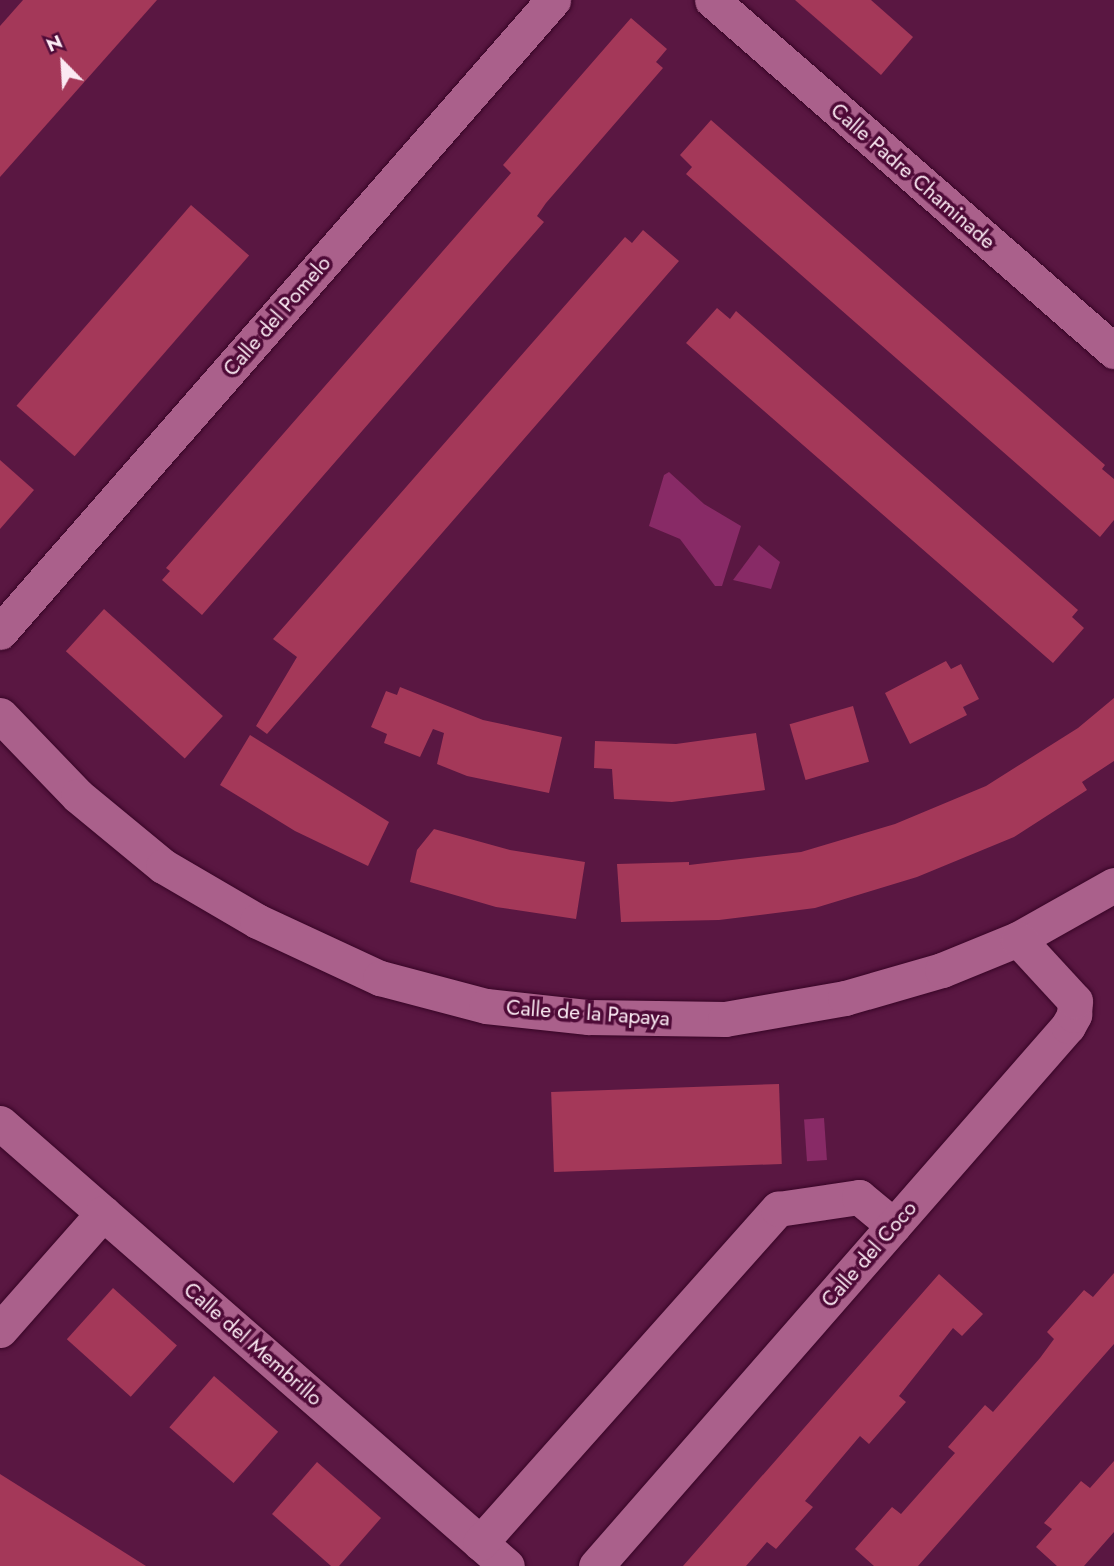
<!DOCTYPE html>
<html>
<head>
<meta charset="utf-8">
<style>
  body { margin:0 }
  #map { position:relative; width:1114px; height:1566px; overflow:hidden; background:#5a1742; font-family:Jost,sans-serif }
  div>[style] { position:absolute }
  .water>* { inset:0; background:#882a66; transform-origin:0 0 }
  .building>* { inset:0; background:#a43859; transform-origin:0 0 }
  .roads { filter:drop-shadow(0 0 2px #370526) drop-shadow(0 0 2px #370526) }
  .minor>* { height:35px; margin:-17.5px; padding:0 17.5px; transform-origin:17.5px; border-radius:17.5px; background:#aa608b }
  span { translate:-50% -50%; white-space:nowrap; text-align:center; line-height:1.15; -webkit-text-stroke:7px #4e0a37; paint-order:stroke }
  .street-label { font-size:21px; color:#fbeaf3 }
  .north { position:absolute; left:28px; top:28px; width:70px; height:70px; -webkit-text-stroke:5px #4e0a37; paint-order:stroke; rotate:336deg; font-size:19px; font-weight:700; line-height:28px; text-align:center; color:#fbeaf3 }
  .north::after { content:''; display:block; margin:auto; width:24px; height:32px; background:#fbeaf3; clip-path:polygon(50% 0,100% 100%,50% 72%,0 100%) }
</style>
</head>
<body>
<div id="map">
  <div class="water">
    <div style="clip-path:polygon(669px 472px,704px 504px,741px 526px,722px 586px,715px 586px,680px 539px,649px 526px,664px 475px)"></div>
    <div style="clip-path:polygon(759px 545px,780px 562px,771px 589px,733px 580px)"></div>
    <div style="left:824px;top:1118px;width:42px;height:20px;rotate:86deg"></div>
  </div>
  <div class="building">
    <div style="clip-path:polygon(23px 0,157px 0,0 177px,0 26px)"></div>
    <div style="clip-path:polygon(795px 0,871px 0,913px 37px,881px 75px)"></div>
    <div style="clip-path:polygon(631px 18px,667px 49px,656px 62px,663px 68px,546px 203px,537px 216px,544px 222px,202px 615px,162px 580px,170px 571px,166px 568px,511px 173px,503px 165px)"></div>
    <div style="clip-path:polygon(711px 120px,1105px 465px,1102px 469px,1114px 479px,1114px 520px,1100px 537px,686px 174px,692px 167px,680px 155px)"></div>
    <div style="left:191px;top:205px;width:77px;height:266px;rotate:41deg"></div>
    <div style="clip-path:polygon(643px 230px,679px 261px,267px 734px,256px 726px,297px 657px,273px 639px,625px 237px,632px 243px)"></div>
    <div style="clip-path:polygon(717px 308px,730px 319px,736px 311px,1078px 610px,1072px 617px,1084px 628px,1053px 663px,686px 343px)"></div>
    <div style="clip-path:polygon(0 460px,34px 490px,0 529px)"></div>
    <div style="left:104px;top:609px;width:160px;height:57px;rotate:42deg"></div>
    <div style="clip-path:polygon(946px 661px,951px 669px,961px 664px,979px 699px,963px 707px,967px 715px,910px 744px,885px 693px)"></div>
    <div style="clip-path:polygon(400px 687px,483px 720px,562px 737px,549px 793px,467px 776px,437px 764px,444px 733px,433px 729px,420px 757px,384px 743px,387px 734px,371px 727px,386px 691px,397px 695px)"></div>
    <div style="clip-path:polygon(1114px 698px,1114px 761px,1082px 782px,1087px 790px,1014px 837px,917px 877px,815px 908px,719px 920px,621px 922px,617px 864px,689px 862px,689px 865px,801px 852px,895px 824px,986px 786px,1078px 728px)"></div>
    <div style="left:853px;top:706px;width:58px;height:66px;rotate:74deg"></div>
    <div style="clip-path:polygon(756px 733px,765px 790px,672px 802px,614px 799px,612px 769px,594px 768px,595px 741px,676px 744px)"></div>
    <div style="clip-path:polygon(250px 735px,389px 822px,368px 866px,295px 831px,220px 785px)"></div>
    <div style="clip-path:polygon(434px 829px,510px 850px,585px 862px,576px 919px,496px 907px,410px 882px,417px 850px)"></div>
    <div style="left:779px;top:1084px;width:80px;height:228px;rotate:88deg"></div>
    <div style="clip-path:polygon(1114px 1273px,1114px 1344px,918px 1566px,874px 1566px,855px 1549px,892px 1507px,901px 1514px,955px 1453px,948px 1447px,985px 1405px,993px 1412px,1040px 1358px,1054px 1339px,1047px 1332px,1084px 1290px,1093px 1297px)"></div>
    <div style="clip-path:polygon(939px 1274px,983px 1314px,962px 1336px,953px 1328px,899px 1396px,906px 1402px,869px 1444px,860px 1436px,805px 1501px,813px 1507px,776px 1549px,767px 1542px,746px 1566px,683px 1566px)"></div>
    <div style="left:113px;top:1288px;width:86px;height:69px;rotate:42deg"></div>
    <div style="left:214px;top:1376px;width:85px;height:68px;rotate:41deg"></div>
    <div style="clip-path:polygon(1114px 1461px,1114px 1532px,1084px 1566px,1057px 1566px,1036px 1547px,1052px 1529px,1044px 1523px,1081px 1481px,1090px 1488px)"></div>
    <div style="clip-path:polygon(317px 1462px,381px 1518px,339px 1566px,331px 1566px,272px 1514px)"></div>
    <div style="clip-path:polygon(0 1474px,146px 1566px,0 1566px)"></div>
  </div>
  <div class="roads">
    <div class="minor">
      <div style="left:712px;top:0;width:534px;rotate:41.13deg"></div>
      <div style="left:0;top:632px;width:840px;rotate:-48.81deg"></div>
      <div style="left:0;top:715px;width:112px;rotate:46.1deg"></div>
      <div style="left:78px;top:796px;width:110px;rotate:39.5deg"></div>
      <div style="left:163px;top:866px;width:109px;rotate:30.3deg"></div>
      <div style="left:257px;top:921px;width:136px;rotate:24.9deg"></div>
      <div style="left:380px;top:978px;width:110px;rotate:14.8deg"></div>
      <div style="left:486px;top:1006px;width:103px;rotate:6.2deg"></div>
      <div style="left:588px;top:1017px;width:137px;rotate:0.8deg"></div>
      <div style="left:725px;top:1019px;width:122px;rotate:-9.9deg"></div>
      <div style="left:845px;top:998px;width:101px;rotate:-16.1deg"></div>
      <div style="left:942px;top:970px;width:82px;rotate:-22.2deg"></div>
      <div style="left:1018px;top:939px;width:110px;rotate:-29.4deg"></div>
      <div style="left:0;top:1123px;width:673px;rotate:41.15deg"></div>
      <div style="left:0;top:1330px;width:156px;rotate:-48.6deg"></div>
      <div style="left:480px;top:1543px;width:448px;rotate:-48.3deg"></div>
      <div style="left:778px;top:1209px;width:82px;rotate:-8.4deg"></div>
      <div style="left:859px;top:1197px;width:45px;rotate:39.6deg"></div>
      <div style="left:596px;top:1566px;width:717px;rotate:-48.84deg"></div>
      <div style="left:1068px;top:1026px;width:13px;rotate:-61deg"></div>
      <div style="left:1074px;top:1015px;width:14px;rotate:-86deg"></div>
      <div style="left:1075px;top:1001px;width:84px;rotate:-132.6deg"></div>
    </div>
  </div>
  <div class="street-label">
    <span style="left:913px;top:176px;rotate:41deg">Calle Padre Chaminade</span>
    <span style="left:277px;top:316px;rotate:-49deg">Calle del Pomelo</span>
    <span style="left:588px;top:1013px;rotate:4deg">Calle de la Papaya</span>
    <span style="left:869px;top:1254px;rotate:-49deg">Calle del Coco</span>
    <span style="left:253px;top:1344px;rotate:41deg">Calle del Membrillo</span>
  </div>
  <div class="north">N</div>
</div>
</body>
</html>
